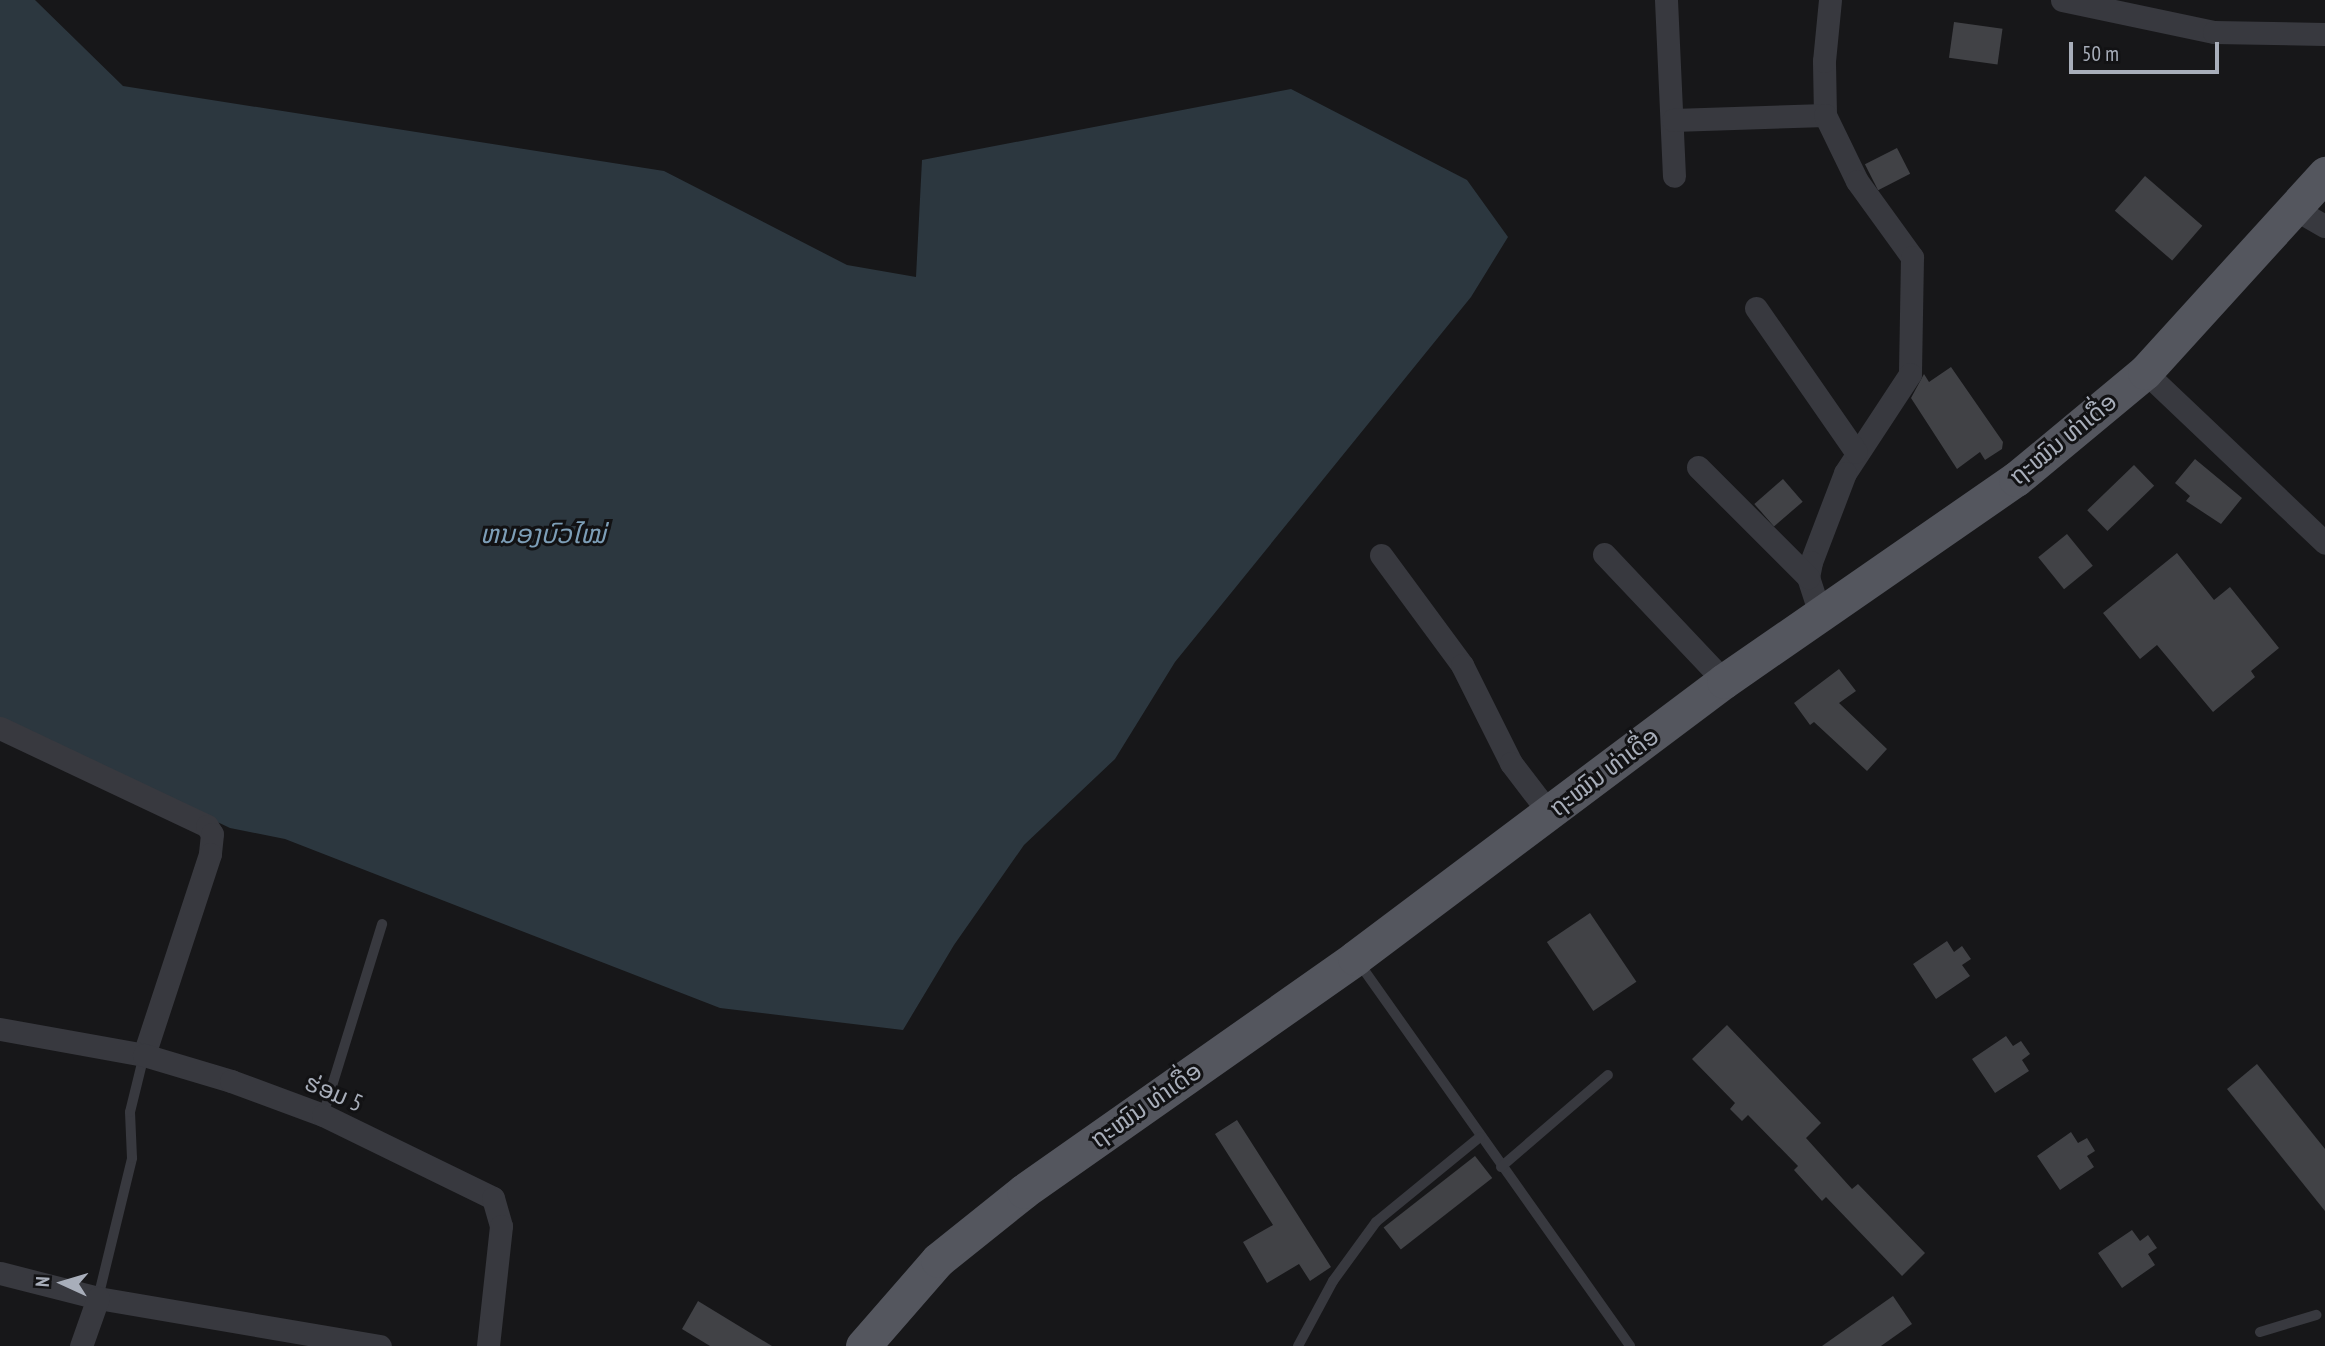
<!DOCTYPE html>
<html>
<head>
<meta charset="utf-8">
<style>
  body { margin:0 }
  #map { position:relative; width:2325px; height:1346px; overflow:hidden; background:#171719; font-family:"PT Sans Narrow","Noto Sans Lao",sans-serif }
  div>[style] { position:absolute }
  .water>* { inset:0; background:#2c373f }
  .building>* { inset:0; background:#414246; transform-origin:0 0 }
  .service>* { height:10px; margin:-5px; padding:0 5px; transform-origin:5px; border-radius:5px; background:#38393f }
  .minor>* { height:23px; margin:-11.5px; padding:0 11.5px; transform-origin:11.5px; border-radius:11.5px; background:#38393f }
  .primary>* { height:35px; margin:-17.5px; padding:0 17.5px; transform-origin:17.5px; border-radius:17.5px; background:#54565e }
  span { translate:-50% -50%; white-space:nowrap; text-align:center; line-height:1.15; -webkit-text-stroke:6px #121214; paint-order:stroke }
  .street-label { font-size:24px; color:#a8aeba }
  .water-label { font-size:26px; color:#7d9eb7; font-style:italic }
  .north { position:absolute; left:28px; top:1248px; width:70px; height:70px; -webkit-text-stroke:5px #121214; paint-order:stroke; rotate:274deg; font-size:19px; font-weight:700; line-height:28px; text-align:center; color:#a8aeba }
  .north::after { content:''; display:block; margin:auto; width:24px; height:32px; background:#a8aeba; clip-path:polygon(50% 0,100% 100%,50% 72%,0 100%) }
  .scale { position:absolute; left:2069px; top:42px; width:150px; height:32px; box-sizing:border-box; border:4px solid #a8aeba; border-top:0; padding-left:9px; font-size:21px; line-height:24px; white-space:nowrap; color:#a8aeba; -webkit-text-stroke:5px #121214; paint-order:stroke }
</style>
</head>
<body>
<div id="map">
  <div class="water">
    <div style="clip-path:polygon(0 0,35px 0,123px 86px,664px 171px,847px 265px,916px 277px,922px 160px,1291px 89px,1467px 180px,1508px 237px,1471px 297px,1175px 662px,1115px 759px,1024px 845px,954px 945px,903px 1030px,720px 1008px,285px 839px,230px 828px,0 719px)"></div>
  </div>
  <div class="building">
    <div style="left:1954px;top:22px;width:49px;height:36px;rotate:8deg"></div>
    <div style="left:1897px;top:148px;width:29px;height:36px;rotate:63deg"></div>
    <div style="left:2145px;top:176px;width:76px;height:46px;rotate:41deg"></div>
    <div style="clip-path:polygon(1951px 367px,2003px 442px,2002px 449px,1985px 460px,1980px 452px,1957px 469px,1911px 398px,1924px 374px,1929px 382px)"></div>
    <div style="clip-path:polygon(2195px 459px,2242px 498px,2221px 524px,2186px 501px,2190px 496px,2175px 483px)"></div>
    <div style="left:2134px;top:465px;width:29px;height:65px;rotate:46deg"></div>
    <div style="left:1783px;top:479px;width:30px;height:38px;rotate:49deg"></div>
    <div style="left:2067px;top:534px;width:41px;height:37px;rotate:51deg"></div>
    <div style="clip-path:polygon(2177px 553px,2214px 600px,2230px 587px,2279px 648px,2251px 671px,2255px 677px,2213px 712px,2157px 645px,2140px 659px,2103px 613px)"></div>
    <div style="clip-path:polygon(1839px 669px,1856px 691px,1839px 703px,1887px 749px,1867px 771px,1814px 722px,1810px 725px,1794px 703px)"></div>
    <div style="left:1590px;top:913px;width:83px;height:52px;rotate:56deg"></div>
    <div style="clip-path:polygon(1947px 941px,1954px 952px,1962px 946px,1971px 959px,1962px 965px,1970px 976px,1936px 999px,1913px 964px)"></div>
    <div style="clip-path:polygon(1727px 1025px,1821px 1123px,1806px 1138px,1852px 1189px,1858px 1184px,1925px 1253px,1902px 1276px,1826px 1197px,1822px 1201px,1794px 1170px,1798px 1166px,1748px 1115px,1742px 1121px,1730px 1109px,1735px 1103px,1692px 1059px)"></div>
    <div style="clip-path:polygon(2006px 1036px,2013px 1046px,2021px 1041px,2030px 1054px,2022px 1060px,2029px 1071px,1995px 1093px,1972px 1059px)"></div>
    <div style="clip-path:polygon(2257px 1064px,2325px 1149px,2325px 1211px,2227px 1089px)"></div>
    <div style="clip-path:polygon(1237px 1120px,1331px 1267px,1310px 1281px,1299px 1264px,1267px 1283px,1243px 1242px,1273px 1225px,1215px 1134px)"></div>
    <div style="clip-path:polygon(2071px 1132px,2078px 1143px,2087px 1138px,2095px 1151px,2087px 1156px,2094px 1167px,2060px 1190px,2037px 1156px)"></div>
    <div style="left:1475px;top:1156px;width:28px;height:116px;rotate:52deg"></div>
    <div style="clip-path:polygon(2132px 1230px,2140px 1241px,2148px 1235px,2157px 1248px,2148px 1254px,2155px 1265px,2122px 1288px,2098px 1253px)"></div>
    <div style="clip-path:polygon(1893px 1296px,1912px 1324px,1881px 1346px,1822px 1346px)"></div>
    <div style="clip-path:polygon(698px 1301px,772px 1346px,710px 1346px,682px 1329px)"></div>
  </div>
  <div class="service">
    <div style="left:1359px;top:963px;width:469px;rotate:54.7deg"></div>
    <div style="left:323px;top:1115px;width:200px;rotate:-72.8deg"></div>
    <div style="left:1501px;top:1167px;width:141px;rotate:-40.7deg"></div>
    <div style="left:98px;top:1298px;width:144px;rotate:-76.3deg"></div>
    <div style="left:132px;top:1158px;width:46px;rotate:-92.5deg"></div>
    <div style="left:130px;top:1112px;width:59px;rotate:-76.2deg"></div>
    <div style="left:2260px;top:1332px;width:59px;rotate:-16.9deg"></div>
    <div style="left:1298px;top:1346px;width:74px;rotate:-61.7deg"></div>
    <div style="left:1333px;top:1281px;width:73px;rotate:-53.9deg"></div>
    <div style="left:1376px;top:1222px;width:134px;rotate:-39.3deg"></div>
  </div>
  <div class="minor">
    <div style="left:1666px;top:0;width:176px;rotate:87.4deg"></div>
    <div style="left:2062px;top:0;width:155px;rotate:11.9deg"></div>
    <div style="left:2214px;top:32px;width:111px;rotate:1deg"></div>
    <div style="left:1825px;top:115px;width:54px;rotate:-91.1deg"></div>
    <div style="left:1824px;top:61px;width:61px;rotate:-84.4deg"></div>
    <div style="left:1673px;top:120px;width:152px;rotate:-1.9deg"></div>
    <div style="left:1825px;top:115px;width:73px;rotate:64.1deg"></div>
    <div style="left:1857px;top:181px;width:94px;rotate:54.1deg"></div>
    <div style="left:1912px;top:257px;width:117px;rotate:91deg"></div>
    <div style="left:1910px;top:374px;width:118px;rotate:123.3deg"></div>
    <div style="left:1845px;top:473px;width:95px;rotate:110.9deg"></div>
    <div style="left:1811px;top:562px;width:15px;rotate:101deg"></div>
    <div style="left:1808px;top:577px;width:38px;rotate:72deg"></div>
    <div style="left:2295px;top:209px;width:34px;rotate:30deg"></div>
    <div style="left:1756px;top:308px;width:175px;rotate:55.2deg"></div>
    <div style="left:2145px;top:372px;width:248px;rotate:43.5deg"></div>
    <div style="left:1698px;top:467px;width:156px;rotate:45deg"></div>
    <div style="left:1604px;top:554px;width:175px;rotate:46.6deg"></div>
    <div style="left:1381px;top:555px;width:137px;rotate:53.6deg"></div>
    <div style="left:1462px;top:665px;width:110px;rotate:63.4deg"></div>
    <div style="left:1511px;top:763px;width:64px;rotate:52.6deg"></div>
    <div style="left:0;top:728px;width:229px;rotate:25.3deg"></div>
    <div style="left:207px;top:826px;width:9px;rotate:58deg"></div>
    <div style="left:212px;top:834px;width:20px;rotate:96deg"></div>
    <div style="left:210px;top:854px;width:212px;rotate:108.2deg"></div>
    <div style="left:0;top:1029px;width:146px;rotate:10.2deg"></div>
    <div style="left:144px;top:1055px;width:91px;rotate:16.6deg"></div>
    <div style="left:231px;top:1081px;width:98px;rotate:20.3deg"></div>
    <div style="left:323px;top:1115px;width:189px;rotate:26deg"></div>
    <div style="left:493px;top:1198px;width:29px;rotate:74deg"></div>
    <div style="left:501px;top:1226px;width:121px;rotate:96.2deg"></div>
    <div style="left:0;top:1273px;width:101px;rotate:14.3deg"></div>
    <div style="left:98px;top:1298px;width:286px;rotate:9.7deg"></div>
    <div style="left:81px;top:1346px;width:51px;rotate:-70.5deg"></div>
  </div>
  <div class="primary">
    <div style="left:863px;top:1346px;width:114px;rotate:-48.9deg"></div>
    <div style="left:938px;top:1260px;width:110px;rotate:-38.7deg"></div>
    <div style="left:1024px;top:1191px;width:405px;rotate:-35.1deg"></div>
    <div style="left:1355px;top:958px;width:461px;rotate:-36.9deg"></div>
    <div style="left:1724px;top:681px;width:355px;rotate:-34.7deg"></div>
    <div style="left:2016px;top:479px;width:168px;rotate:-39.7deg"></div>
    <div style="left:2145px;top:372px;width:268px;rotate:-47.7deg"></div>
  </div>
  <div class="street-label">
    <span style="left:2063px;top:439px;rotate:-39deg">ຖະໝົນ ທ່າເດື່ອ</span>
    <span style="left:1604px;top:772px;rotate:-37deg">ຖະໝົນ ທ່າເດື່ອ</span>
    <span style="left:334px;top:1093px;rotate:23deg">ຮ່ອມ 5</span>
    <span style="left:1146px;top:1105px;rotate:-35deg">ຖະໝົນ ທ່າເດື່ອ</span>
  </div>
  <div class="water-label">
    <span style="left:543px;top:534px">ຫນອງບົວໄໝ່</span>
  </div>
  <div class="north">N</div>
  <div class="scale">50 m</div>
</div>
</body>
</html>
